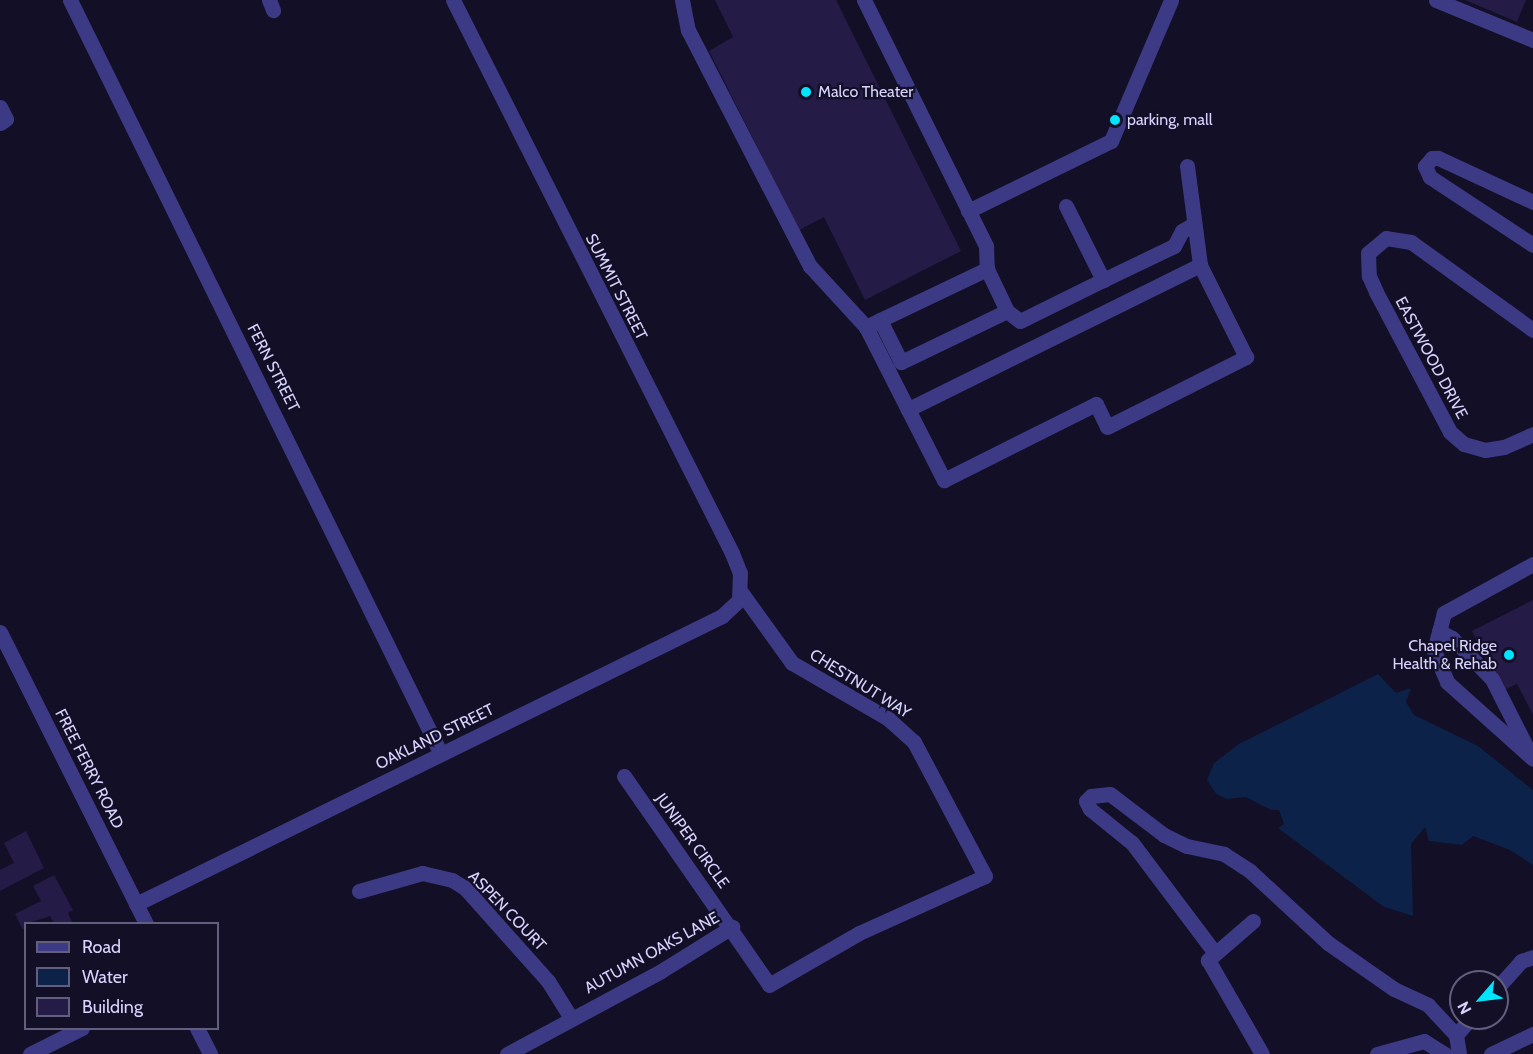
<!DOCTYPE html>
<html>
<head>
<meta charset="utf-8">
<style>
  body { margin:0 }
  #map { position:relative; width:1533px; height:1054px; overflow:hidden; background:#130f26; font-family:Cabin,sans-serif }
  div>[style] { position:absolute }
  .water>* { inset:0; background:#0c2248 }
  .building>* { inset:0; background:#241b47 }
  .minor>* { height:15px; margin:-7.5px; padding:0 7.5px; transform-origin:7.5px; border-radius:7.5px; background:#3d3a85 }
  .dots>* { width:16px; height:16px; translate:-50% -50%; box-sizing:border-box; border:3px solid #130f26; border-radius:50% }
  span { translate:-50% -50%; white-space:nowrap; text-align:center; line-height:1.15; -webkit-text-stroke:4.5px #130f26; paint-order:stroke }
  .poi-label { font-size:16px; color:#d9d4ff }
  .left { translate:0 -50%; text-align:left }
  .right { translate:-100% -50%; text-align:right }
  .street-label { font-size:16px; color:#d9d4ff }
  .legend { position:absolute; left:24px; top:922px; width:195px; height:108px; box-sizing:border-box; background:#130f26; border:2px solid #625e7d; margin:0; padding:8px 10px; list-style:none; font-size:18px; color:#d9d4ff }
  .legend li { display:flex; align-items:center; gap:12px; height:30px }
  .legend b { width:30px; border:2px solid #625e7d }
  .north { position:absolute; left:1449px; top:970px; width:60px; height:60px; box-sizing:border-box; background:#130f26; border:2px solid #625e7d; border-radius:50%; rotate:242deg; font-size:16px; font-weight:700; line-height:24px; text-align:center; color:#d9d4ff }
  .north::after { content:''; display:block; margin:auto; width:21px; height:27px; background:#00e5ff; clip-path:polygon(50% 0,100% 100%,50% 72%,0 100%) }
</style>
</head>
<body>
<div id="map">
  <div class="water">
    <div style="clip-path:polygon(1378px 674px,1396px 693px,1411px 688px,1406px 702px,1414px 715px,1478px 746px,1533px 790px,1533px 865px,1510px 850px,1473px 836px,1462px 845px,1429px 841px,1425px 827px,1411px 844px,1413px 916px,1384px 907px,1278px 828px,1284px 824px,1279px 810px,1271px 810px,1246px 797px,1227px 799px,1216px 794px,1207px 780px,1214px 763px,1239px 744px)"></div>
  </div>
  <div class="building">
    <div style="clip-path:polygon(715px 0,836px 0,961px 251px,865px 300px,824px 217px,799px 230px,709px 51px,733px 37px)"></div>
    <div style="clip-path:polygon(1465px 0,1526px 0,1517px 22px)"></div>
    <div style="clip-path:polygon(1533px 600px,1533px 715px,1517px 684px,1502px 691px,1472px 631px)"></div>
    <div style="clip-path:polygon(26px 831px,44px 868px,0 891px,0 870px,14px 863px,4px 843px)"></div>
    <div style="clip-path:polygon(54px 875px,73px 910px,68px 913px,73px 924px,54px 924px,50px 916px,26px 924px,23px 930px,15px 914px,41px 901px,33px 886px)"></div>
  </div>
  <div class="minor">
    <div style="left:70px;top:0;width:840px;rotate:63.8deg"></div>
    <div style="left:269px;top:0;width:11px;rotate:68deg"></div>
    <div style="left:682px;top:0;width:31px;rotate:79deg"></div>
    <div style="left:688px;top:30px;width:266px;rotate:62.7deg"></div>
    <div style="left:810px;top:266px;width:83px;rotate:47.4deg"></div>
    <div style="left:864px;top:0;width:275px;rotate:63.6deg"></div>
    <div style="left:986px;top:246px;width:23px;rotate:88deg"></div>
    <div style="left:987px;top:269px;width:47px;rotate:64.5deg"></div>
    <div style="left:1007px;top:311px;width:118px;rotate:154.3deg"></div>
    <div style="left:901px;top:362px;width:47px;rotate:-116.6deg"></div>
    <div style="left:880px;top:320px;width:119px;rotate:-25.5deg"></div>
    <div style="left:1436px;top:0;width:105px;rotate:22.4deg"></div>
    <div style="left:0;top:107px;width:13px;rotate:63deg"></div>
    <div style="left:6px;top:119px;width:7px;rotate:146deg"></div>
    <div style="left:1187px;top:166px;width:100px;rotate:82.5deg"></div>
    <div style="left:1533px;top:202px;width:105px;rotate:-155.1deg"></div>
    <div style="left:1438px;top:158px;width:6px;rotate:180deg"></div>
    <div style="left:1432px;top:158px;width:11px;rotate:131deg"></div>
    <div style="left:1425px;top:166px;width:12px;rotate:66deg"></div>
    <div style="left:1430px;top:177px;width:123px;rotate:33.4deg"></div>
    <div style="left:1066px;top:206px;width:83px;rotate:63.4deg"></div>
    <div style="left:1103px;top:280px;width:79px;rotate:-25.6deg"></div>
    <div style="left:1174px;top:246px;width:17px;rotate:-62deg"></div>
    <div style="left:1182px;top:231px;width:12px;rotate:-31deg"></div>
    <div style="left:968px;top:211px;width:159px;rotate:-26.1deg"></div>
    <div style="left:1111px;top:141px;width:153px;rotate:-66.9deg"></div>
    <div style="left:1007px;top:311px;width:16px;rotate:38deg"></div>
    <div style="left:1020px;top:321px;width:93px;rotate:-26.3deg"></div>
    <div style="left:880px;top:320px;width:16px;rotate:153deg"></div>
    <div style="left:866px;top:327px;width:172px;rotate:63deg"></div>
    <div style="left:944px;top:480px;width:170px;rotate:-26.6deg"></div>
    <div style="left:1096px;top:404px;width:25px;rotate:64deg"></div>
    <div style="left:1107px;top:427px;width:156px;rotate:-26.7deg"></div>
    <div style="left:1246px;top:357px;width:103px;rotate:-116.6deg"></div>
    <div style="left:1200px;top:265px;width:326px;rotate:153.7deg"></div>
    <div style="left:1533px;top:330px;width:150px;rotate:-144.2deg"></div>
    <div style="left:1411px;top:242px;width:25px;rotate:-171deg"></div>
    <div style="left:1386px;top:238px;width:23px;rotate:140deg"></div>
    <div style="left:1368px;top:253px;width:23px;rotate:88deg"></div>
    <div style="left:1369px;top:276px;width:17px;rotate:66deg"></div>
    <div style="left:1376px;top:292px;width:158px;rotate:62.1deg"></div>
    <div style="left:1450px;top:432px;width:18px;rotate:41deg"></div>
    <div style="left:1464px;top:444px;width:22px;rotate:16deg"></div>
    <div style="left:1485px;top:450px;width:19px;rotate:-9deg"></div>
    <div style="left:1504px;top:447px;width:32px;rotate:-24deg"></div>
    <div style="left:1533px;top:564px;width:102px;rotate:151.2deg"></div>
    <div style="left:1444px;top:613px;width:39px;rotate:105deg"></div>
    <div style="left:1434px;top:651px;width:34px;rotate:67deg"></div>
    <div style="left:1447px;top:682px;width:115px;rotate:41.8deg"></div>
    <div style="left:1439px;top:631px;width:15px;rotate:28deg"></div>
    <div style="left:1452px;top:638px;width:57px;rotate:45.7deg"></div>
    <div style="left:1492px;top:679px;width:84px;rotate:63.1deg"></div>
    <div style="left:0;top:632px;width:326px;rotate:63.4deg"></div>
    <div style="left:624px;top:776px;width:254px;rotate:55.2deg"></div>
    <div style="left:769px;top:985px;width:104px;rotate:-30deg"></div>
    <div style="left:859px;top:933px;width:138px;rotate:-24.3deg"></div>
    <div style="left:985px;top:876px;width:152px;rotate:-117.9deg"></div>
    <div style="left:914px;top:742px;width:36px;rotate:-138deg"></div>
    <div style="left:887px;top:718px;width:110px;rotate:-149.9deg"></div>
    <div style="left:792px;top:663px;width:87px;rotate:-125.7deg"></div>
    <div style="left:359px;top:891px;width:66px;rotate:-15.9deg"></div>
    <div style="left:422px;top:873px;width:31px;rotate:13deg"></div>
    <div style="left:452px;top:880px;width:15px;rotate:32deg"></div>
    <div style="left:465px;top:888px;width:125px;rotate:48.3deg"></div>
    <div style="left:548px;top:981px;width:44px;rotate:58.1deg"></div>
    <div style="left:136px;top:904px;width:653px;rotate:-26.17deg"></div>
    <div style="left:722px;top:616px;width:23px;rotate:-43deg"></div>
    <div style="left:739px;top:600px;width:27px;rotate:-88deg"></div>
    <div style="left:740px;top:573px;width:22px;rotate:-112deg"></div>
    <div style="left:732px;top:553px;width:619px;rotate:-116.77deg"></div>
    <div style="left:1253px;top:921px;width:60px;rotate:139.1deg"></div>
    <div style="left:1208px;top:960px;width:108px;rotate:60.1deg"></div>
    <div style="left:1215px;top:953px;width:138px;rotate:-127deg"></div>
    <div style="left:1132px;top:843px;width:54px;rotate:-141deg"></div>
    <div style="left:1090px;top:809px;width:9px;rotate:-117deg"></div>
    <div style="left:1086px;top:801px;width:7px;rotate:-45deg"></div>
    <div style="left:1091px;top:796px;width:19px;rotate:-6deg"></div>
    <div style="left:1110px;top:794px;width:68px;rotate:37.2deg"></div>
    <div style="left:1164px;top:835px;width:25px;rotate:26deg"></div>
    <div style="left:1187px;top:846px;width:38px;rotate:12deg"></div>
    <div style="left:1224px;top:854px;width:31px;rotate:33deg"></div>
    <div style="left:1250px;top:871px;width:106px;rotate:42.7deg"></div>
    <div style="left:1328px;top:943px;width:80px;rotate:34.9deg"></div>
    <div style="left:1394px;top:989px;width:38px;rotate:25deg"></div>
    <div style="left:1428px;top:1005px;width:41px;rotate:47deg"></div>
    <div style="left:1456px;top:1035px;width:19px;rotate:81deg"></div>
    <div style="left:1497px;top:988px;width:36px;rotate:-48deg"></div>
    <div style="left:1521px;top:961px;width:13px;rotate:-18deg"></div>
    <div style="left:197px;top:1028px;width:29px;rotate:63deg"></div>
    <div style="left:1456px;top:1035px;width:23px;rotate:-49deg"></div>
    <div style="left:30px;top:1054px;width:58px;rotate:-26.6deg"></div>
    <div style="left:507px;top:1054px;width:175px;rotate:-28.3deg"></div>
    <div style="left:661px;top:971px;width:84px;rotate:-31.8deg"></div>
    <div style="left:1377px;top:1054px;width:49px;rotate:-15.5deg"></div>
    <div style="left:1424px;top:1041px;width:25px;rotate:32deg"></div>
    <div style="left:1491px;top:1054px;width:47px;rotate:-25.5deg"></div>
  </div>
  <div class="dots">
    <div style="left:806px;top:92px;background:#00e5ff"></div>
    <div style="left:1115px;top:120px;background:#00e5ff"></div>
    <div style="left:1509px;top:655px;background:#00e5ff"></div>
  </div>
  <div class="poi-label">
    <span class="left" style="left:818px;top:92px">Malco Theater</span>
    <span class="left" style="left:1127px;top:120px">parking, mall</span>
    <span class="right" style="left:1497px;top:655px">Chapel Ridge<br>Health &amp; Rehab</span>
  </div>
  <div class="street-label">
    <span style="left:616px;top:287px;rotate:63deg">SUMMIT STREET</span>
    <span style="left:1431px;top:358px;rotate:62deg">EASTWOOD DRIVE</span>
    <span style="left:273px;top:368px;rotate:63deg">FERN STREET</span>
    <span style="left:860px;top:684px;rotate:32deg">CHESTNUT WAY</span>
    <span style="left:435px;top:737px;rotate:-26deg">OAKLAND STREET</span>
    <span style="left:89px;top:769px;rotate:63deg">FREE FERRY ROAD</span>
    <span style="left:692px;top:841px;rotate:54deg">JUNIPER CIRCLE</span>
    <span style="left:507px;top:911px;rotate:46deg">ASPEN COURT</span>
    <span style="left:652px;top:953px;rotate:-29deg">AUTUMN OAKS LANE</span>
  </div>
  <ul class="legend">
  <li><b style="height:8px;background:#3d3a85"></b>Road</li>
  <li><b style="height:16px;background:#0c2248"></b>Water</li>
  <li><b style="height:16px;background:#241b47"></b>Building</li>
  </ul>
  <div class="north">N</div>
</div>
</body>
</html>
